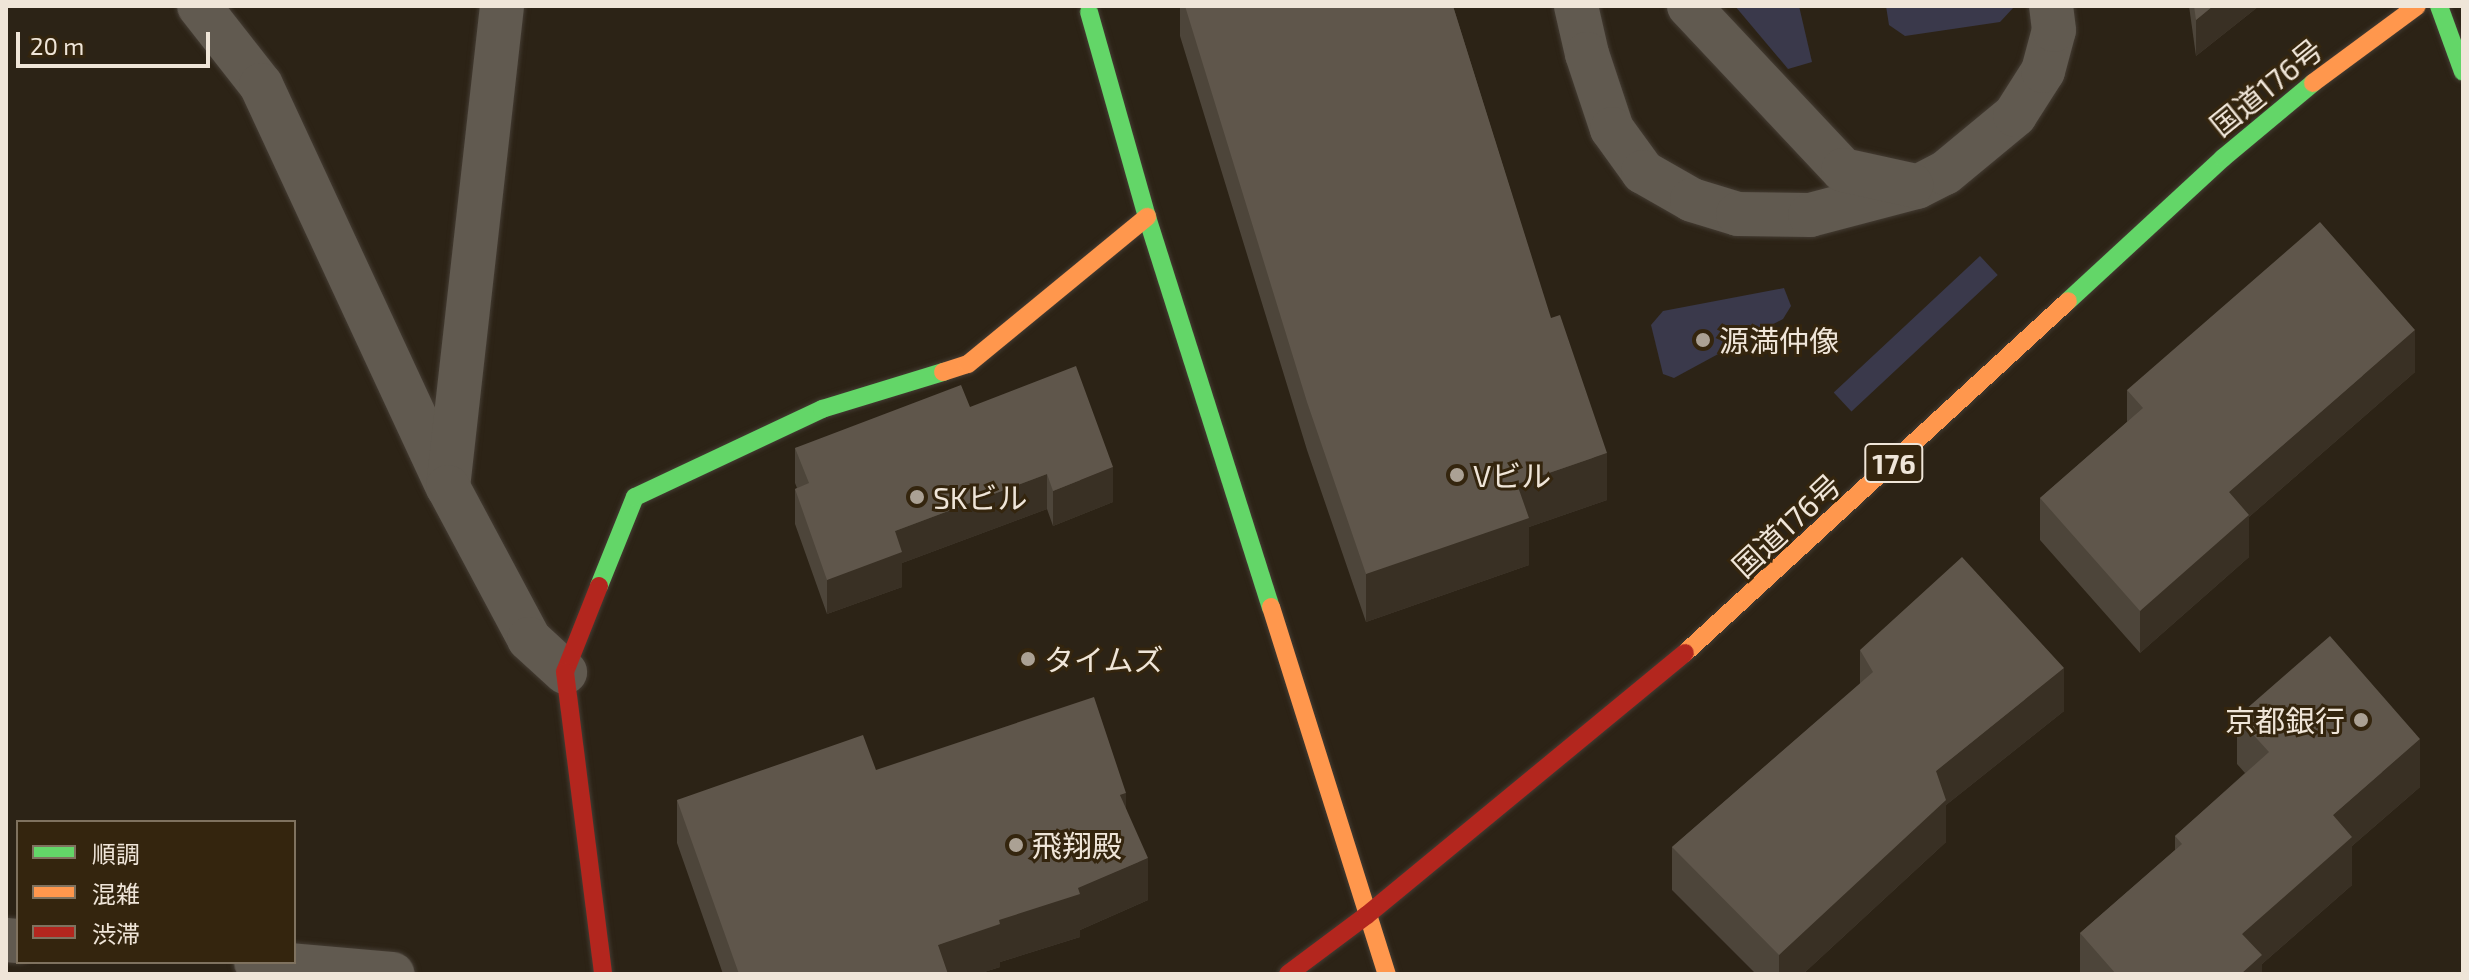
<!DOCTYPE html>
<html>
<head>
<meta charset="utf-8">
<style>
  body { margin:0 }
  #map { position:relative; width:2469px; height:980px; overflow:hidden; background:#2c2316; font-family:"Exo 2","Noto Sans JP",sans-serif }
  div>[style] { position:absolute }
  .green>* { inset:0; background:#3a394b; transform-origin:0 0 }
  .roads { filter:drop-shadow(0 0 2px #443c33) drop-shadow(0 0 2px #443c33) }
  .street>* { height:44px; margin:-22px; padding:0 22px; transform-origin:22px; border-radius:22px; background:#615a50 }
  .fast>* { height:18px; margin:-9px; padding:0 9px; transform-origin:9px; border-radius:9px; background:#63d668 }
  .slow>* { height:18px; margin:-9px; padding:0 9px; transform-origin:9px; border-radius:9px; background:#ff974d }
  .jam>* { height:18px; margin:-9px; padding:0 9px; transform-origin:9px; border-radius:9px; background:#b3261e }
  .wall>* { inset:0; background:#4d453a }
  .shaded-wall>* { inset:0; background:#393024 }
  .building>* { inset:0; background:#5f564b }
  .dots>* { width:22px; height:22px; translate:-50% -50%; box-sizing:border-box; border:4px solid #34250e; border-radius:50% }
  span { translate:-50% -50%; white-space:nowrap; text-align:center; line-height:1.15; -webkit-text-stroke:6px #34250e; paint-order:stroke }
  .shield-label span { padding:2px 6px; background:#34250e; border:2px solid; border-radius:6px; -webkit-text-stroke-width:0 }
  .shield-label { font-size:28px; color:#efe5d8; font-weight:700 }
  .street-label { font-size:30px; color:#efe5d8 }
  .poi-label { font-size:30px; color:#efe5d8 }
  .left { translate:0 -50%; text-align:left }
  .right { translate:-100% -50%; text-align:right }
  .frame { position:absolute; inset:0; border:8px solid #efe5d8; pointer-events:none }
  .legend { position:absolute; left:16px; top:820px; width:280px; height:144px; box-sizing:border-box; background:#34250e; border:2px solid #7f725f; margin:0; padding:10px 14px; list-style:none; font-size:24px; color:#efe5d8 }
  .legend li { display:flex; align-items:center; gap:16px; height:40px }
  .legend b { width:40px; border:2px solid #7f725f }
  .scale { position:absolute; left:16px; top:32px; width:194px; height:36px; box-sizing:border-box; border:4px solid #efe5d8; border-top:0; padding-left:10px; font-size:24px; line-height:28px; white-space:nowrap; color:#efe5d8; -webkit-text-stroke:6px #34250e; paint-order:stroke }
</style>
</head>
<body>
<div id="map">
  <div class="green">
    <div style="clip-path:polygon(1735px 6px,1799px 6px,1812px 62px,1788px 69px)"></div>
    <div style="clip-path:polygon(1886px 6px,2014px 6px,2014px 7px,2000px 22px,1905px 36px,1889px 25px)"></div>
    <div style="left:1980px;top:256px;width:26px;height:200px;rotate:47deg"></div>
    <div style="clip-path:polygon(1784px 288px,1791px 306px,1783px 319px,1674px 378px,1663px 374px,1651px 325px,1663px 311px)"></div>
  </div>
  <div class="roads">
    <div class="street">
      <div style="left:199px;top:6px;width:100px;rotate:51.9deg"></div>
      <div style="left:261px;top:85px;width:443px;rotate:65.1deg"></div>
      <div style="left:502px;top:6px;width:484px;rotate:96.4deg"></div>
      <div style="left:448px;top:487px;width:172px;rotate:61.9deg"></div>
      <div style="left:529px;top:639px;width:49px;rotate:42.5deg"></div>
      <div style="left:1576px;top:6px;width:49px;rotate:77.1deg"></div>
      <div style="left:1587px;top:54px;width:79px;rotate:71.6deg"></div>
      <div style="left:1612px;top:129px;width:53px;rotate:54.2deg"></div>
      <div style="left:1643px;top:172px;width:56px;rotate:29.7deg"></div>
      <div style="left:1692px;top:200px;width:48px;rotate:16.9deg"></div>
      <div style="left:1738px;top:214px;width:72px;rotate:0.8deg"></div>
      <div style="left:1810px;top:215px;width:111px;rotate:-14.7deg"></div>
      <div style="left:1917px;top:187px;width:31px;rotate:-27deg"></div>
      <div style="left:1945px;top:173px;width:91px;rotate:-39.6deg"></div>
      <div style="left:2015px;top:115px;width:52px;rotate:-57.5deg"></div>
      <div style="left:2043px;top:71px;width:42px;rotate:-75deg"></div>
      <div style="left:2054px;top:30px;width:24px;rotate:-97deg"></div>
      <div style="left:1689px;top:6px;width:225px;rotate:46.8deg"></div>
      <div style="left:1843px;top:170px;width:70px;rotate:12.4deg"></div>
      <div style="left:6px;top:940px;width:12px;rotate:5deg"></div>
      <div style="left:256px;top:962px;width:137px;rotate:5deg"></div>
    </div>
    <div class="fast">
      <div style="left:2439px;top:6px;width:70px;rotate:70deg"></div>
      <div style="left:1089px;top:12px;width:213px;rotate:74.2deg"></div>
      <div style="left:1147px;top:217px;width:409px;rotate:72.4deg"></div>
      <div style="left:2068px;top:301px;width:211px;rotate:-42.7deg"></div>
      <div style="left:2223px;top:158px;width:117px;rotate:-39.8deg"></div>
      <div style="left:599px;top:586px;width:96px;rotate:-68deg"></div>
      <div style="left:635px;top:497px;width:207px;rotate:-25.2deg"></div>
      <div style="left:822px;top:409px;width:127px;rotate:-17deg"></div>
    </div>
    <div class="slow">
      <div style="left:2313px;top:83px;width:129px;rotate:-36.5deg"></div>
      <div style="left:943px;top:372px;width:26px;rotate:-18deg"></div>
      <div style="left:968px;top:364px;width:232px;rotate:-39.4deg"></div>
      <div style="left:1271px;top:607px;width:385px;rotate:72.5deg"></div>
      <div style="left:1685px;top:653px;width:520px;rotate:-42.58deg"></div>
    </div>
    <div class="jam">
      <div style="left:599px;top:586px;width:92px;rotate:111.6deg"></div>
      <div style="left:565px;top:672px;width:304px;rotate:82.8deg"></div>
      <div style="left:1288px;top:974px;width:99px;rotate:-36.8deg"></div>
      <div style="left:1367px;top:915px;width:412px;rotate:-39.5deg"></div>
    </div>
  </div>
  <div class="wall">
    <div style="clip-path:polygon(1180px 6px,1453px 6px,1607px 500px,1529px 527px,1529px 565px,1366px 622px,1307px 450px,1180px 36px)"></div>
    <div style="clip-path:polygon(2189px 6px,2259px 6px,2196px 56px)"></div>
    <div style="clip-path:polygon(2415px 372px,2249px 517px,2249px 557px,2140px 653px,2040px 540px,2040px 498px,2127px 422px,2127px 390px)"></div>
    <div style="clip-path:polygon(970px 407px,1113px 502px,1053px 526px,1047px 509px,902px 563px,902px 587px,827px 614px,795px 524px,795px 489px,797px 488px,795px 483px,795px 448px)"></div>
    <div style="clip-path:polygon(1860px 650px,2064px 711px,1946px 805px,1946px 842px,1803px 974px,1756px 974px,1672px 890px,1672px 847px,1860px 684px)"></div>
    <div style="clip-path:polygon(2237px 717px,2420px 787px,2352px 846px,2352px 885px,2262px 964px,2262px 974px,2080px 974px,2080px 933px,2175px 850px,2175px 836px,2245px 773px,2237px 764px)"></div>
    <div style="clip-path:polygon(876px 770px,1126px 809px,1148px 900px,1080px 930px,1080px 937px,1000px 962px,1000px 967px,978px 974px,723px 974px,677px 843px,677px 800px)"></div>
  </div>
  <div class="shaded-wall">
    <div style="clip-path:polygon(2213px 6px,2259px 6px,2196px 56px,2196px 20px)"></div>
    <div style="clip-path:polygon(2415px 330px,2415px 372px,2249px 517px,2249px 557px,2140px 653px,2140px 611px,2229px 492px)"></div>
    <div style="clip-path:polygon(1607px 453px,1607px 500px,1529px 527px,1529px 565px,1366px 622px,1366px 574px,1517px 484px)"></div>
    <div style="clip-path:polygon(1113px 467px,1113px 502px,1053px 526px,1053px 491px)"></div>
    <div style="clip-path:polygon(1047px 474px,1047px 509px,902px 563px,902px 587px,827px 614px,827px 580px,895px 531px)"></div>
    <div style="clip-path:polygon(2064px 668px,2064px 711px,1946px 805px,1946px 842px,1803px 974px,1779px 974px,1779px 955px,1936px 771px)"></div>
    <div style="clip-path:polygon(2420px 739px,2420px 787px,2352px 846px,2352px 885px,2262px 964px,2262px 974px,2241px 974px,2242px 934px,2333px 815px)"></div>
    <div style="clip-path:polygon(1126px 793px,1126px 836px,1120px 795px)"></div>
    <div style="clip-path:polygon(1148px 858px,1148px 900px,1080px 930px,1080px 937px,1000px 962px,1000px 967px,978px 974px,938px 974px,938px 945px)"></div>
  </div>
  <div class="building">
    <div style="clip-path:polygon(1185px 6px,1453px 6px,1551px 318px,1560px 315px,1607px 453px,1517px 484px,1529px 518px,1366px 574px,1307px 402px)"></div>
    <div style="clip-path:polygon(2194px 6px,2213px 6px,2196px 20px)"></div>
    <div style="clip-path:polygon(2320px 222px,2415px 330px,2229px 492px,2249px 515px,2140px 611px,2040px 498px,2143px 408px,2127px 390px)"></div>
    <div style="clip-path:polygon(1076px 366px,1113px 467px,1053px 491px,1047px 474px,895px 531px,902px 552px,827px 580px,795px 489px,809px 483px,795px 448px,961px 385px,970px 407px)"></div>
    <div style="clip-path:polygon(1962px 557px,2064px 668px,1936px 771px,1946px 800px,1779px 955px,1672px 847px,1873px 672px,1860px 650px)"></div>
    <div style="clip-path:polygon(2330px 636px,2420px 739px,2333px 815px,2352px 837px,2242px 934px,2262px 955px,2241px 974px,2116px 974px,2080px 933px,2182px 844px,2175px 836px,2269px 752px,2237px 717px)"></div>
    <div style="clip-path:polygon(1094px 697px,1126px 793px,1120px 795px,1148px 858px,1078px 888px,1080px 894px,999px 920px,1000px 924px,938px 945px,948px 974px,739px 974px,677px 800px,863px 735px,876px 770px)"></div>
  </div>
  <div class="dots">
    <div style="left:1703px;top:340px;background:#aba194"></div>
    <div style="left:1457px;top:475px;background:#aba194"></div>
    <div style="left:917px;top:497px;background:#aba194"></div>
    <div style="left:1028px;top:659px;background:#aba194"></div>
    <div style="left:2361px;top:720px;background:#aba194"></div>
    <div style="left:1016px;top:845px;background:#aba194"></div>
  </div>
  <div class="shield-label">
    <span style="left:1894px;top:463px">176</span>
  </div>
  <div class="street-label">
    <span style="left:2266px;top:87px;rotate:-39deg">国道176号</span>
    <span style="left:1786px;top:525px;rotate:-43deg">国道176号</span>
  </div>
  <div class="poi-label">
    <span class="left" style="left:1719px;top:340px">源満仲像</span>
    <span class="left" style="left:1473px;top:475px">Vビル</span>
    <span class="left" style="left:933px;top:497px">SKビル</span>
    <span class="left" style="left:1044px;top:659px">タイムズ</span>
    <span class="right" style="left:2345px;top:720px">京都銀行</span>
    <span class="left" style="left:1032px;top:845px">飛翔殿</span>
  </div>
  <div class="frame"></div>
  <ul class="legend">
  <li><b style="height:10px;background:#63d668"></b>順調</li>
  <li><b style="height:10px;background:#ff974d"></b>混雑</li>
  <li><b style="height:10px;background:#b3261e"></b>渋滞</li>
  </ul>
  <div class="scale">20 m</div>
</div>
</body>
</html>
